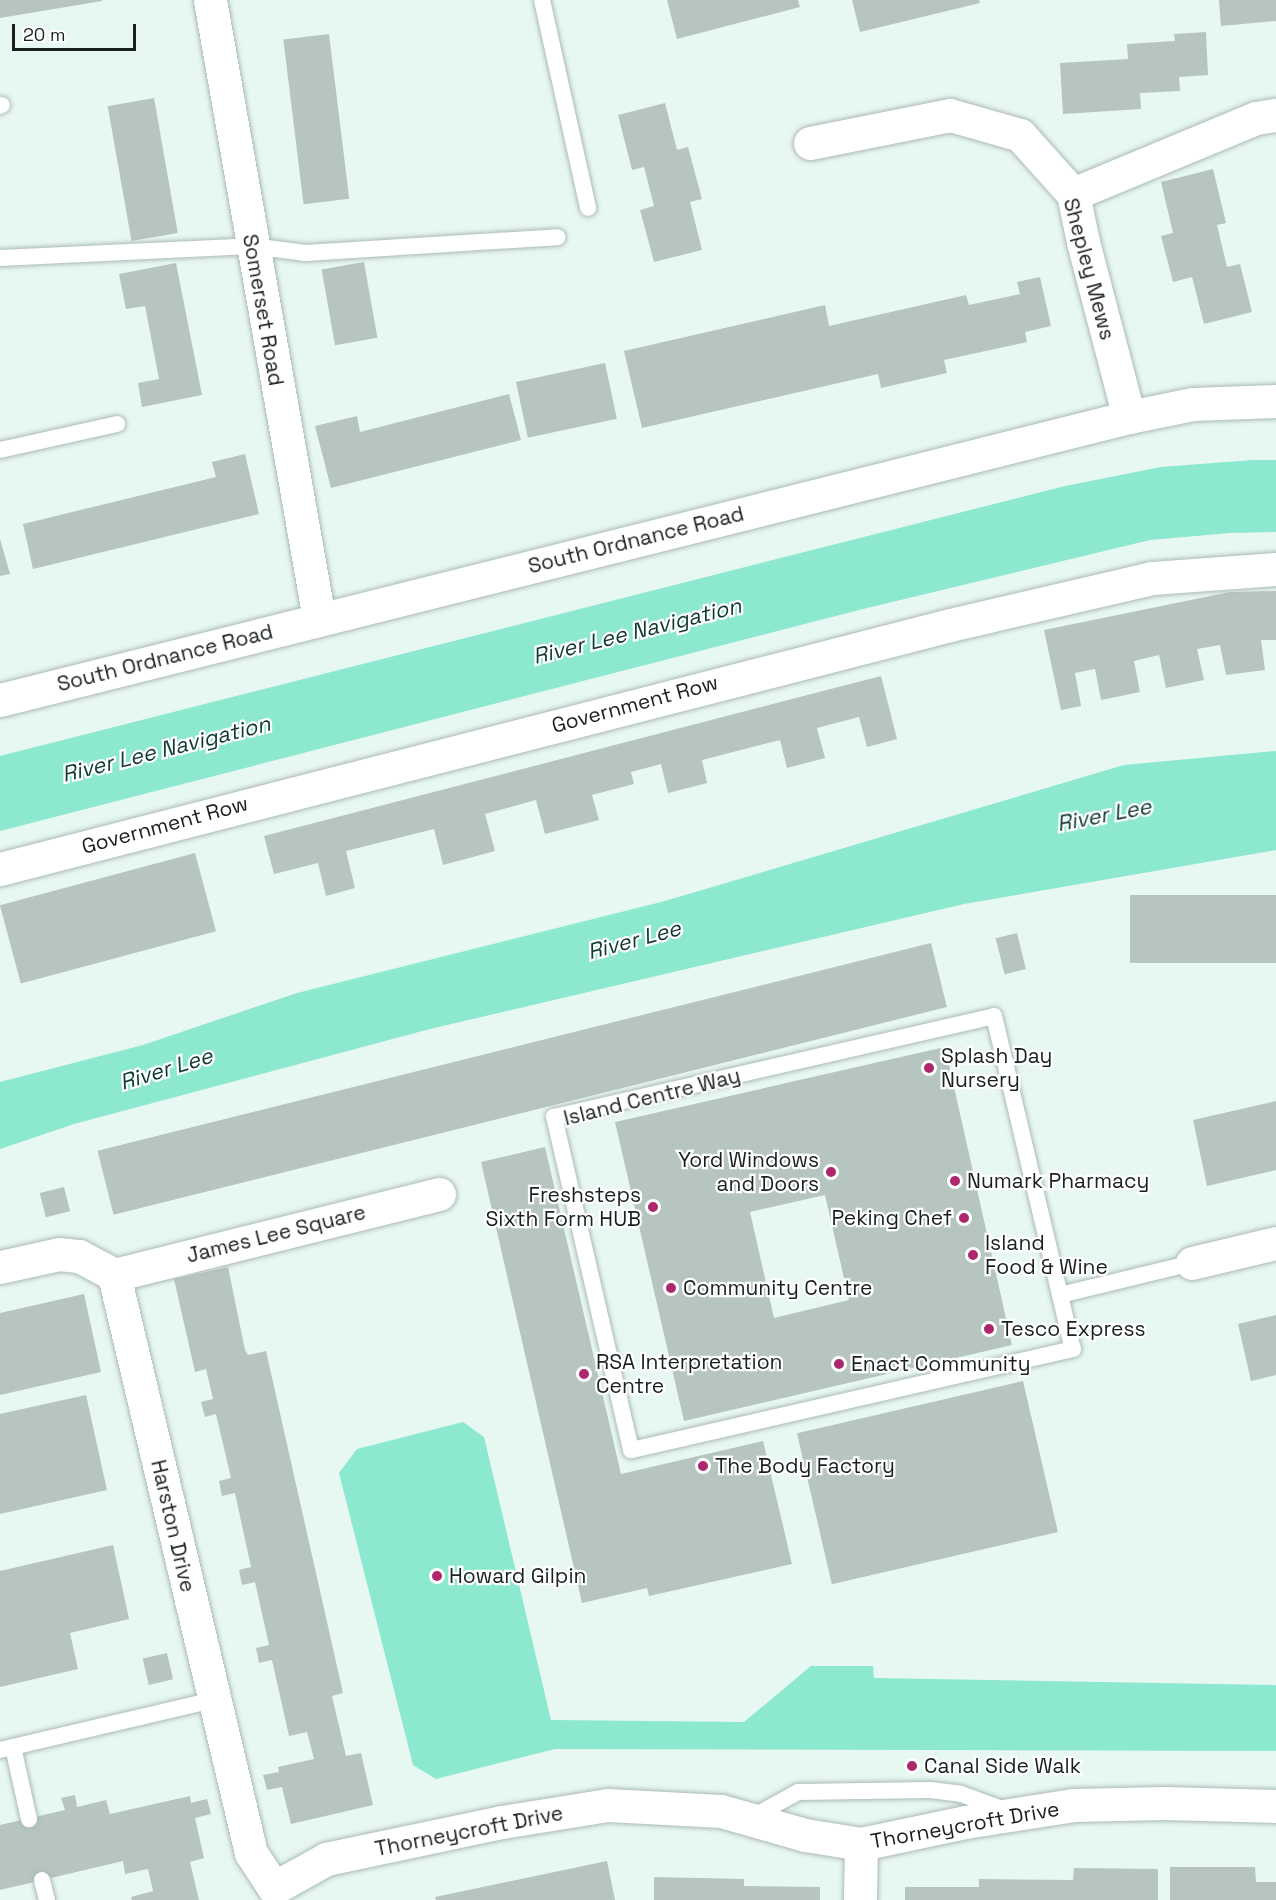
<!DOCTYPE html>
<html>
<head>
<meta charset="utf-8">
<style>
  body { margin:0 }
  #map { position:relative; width:1276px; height:1900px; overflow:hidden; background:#e7f7f1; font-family:"Space Grotesk",sans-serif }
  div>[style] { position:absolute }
  .water>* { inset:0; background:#8ce8ce }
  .building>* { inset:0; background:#b6c5c0; transform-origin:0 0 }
  .roads { filter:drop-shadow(0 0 2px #abbab5) drop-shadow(0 0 2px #abbab5) }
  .service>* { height:16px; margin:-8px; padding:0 8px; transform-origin:8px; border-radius:8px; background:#fff }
  .minor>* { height:33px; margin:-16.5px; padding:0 16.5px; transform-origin:16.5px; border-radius:16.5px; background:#fff }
  .dots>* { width:16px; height:16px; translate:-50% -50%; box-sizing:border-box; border:3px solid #fff; border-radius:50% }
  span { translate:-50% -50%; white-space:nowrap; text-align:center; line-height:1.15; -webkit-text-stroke:4.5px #fff; paint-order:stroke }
  .street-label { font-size:21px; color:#1a201e }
  .poi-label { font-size:21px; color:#1a201e }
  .left { translate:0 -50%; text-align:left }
  .right { translate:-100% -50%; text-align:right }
  .water-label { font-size:22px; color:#0f3a30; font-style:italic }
  .scale { position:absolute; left:12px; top:24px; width:124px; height:27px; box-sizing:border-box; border:3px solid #1a201e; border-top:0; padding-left:8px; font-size:18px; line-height:21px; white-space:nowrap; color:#1a201e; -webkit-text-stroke:4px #fff; paint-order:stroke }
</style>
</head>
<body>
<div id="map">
  <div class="water">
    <div style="clip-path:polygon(1253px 460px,1276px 460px,1276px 532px,1230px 533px,1150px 540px,863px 609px,0 831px,0 756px,1065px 486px,1161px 467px)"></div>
    <div style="clip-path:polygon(1276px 751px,1276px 850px,964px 904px,430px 1029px,74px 1124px,0 1149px,0 1082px,143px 1045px,297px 993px,665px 901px,1124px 765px)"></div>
    <div style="clip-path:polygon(463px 1422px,484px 1437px,551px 1720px,744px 1722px,811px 1666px,873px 1666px,874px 1678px,1276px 1685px,1276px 1751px,555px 1749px,436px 1779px,413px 1765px,339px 1473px,357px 1449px)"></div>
  </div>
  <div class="building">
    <div style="clip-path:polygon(0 0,102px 0,102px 1px,0 18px)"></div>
    <div style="clip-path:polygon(667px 0,798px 0,800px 7px,677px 39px)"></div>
    <div style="clip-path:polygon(852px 0,979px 0,980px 3px,860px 32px)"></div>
    <div style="clip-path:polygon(1219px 0,1276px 0,1276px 21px,1221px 26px)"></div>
    <div style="clip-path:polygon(1206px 32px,1208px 75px,1179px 77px,1180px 91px,1140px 93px,1141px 109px,1063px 114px,1060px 63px,1128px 59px,1127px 44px,1175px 41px,1174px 34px)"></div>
    <div style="left:329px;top:34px;width:166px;height:46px;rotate:83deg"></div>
    <div style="left:154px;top:98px;width:137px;height:47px;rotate:80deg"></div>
    <div style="clip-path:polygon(665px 103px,677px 150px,688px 147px,702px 199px,690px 202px,702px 250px,654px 262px,640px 210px,654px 206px,644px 167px,632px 170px,618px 115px)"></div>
    <div style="clip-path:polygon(1213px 169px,1226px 223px,1217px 225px,1227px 267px,1240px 264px,1252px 312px,1204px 324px,1192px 277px,1173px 282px,1161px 236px,1173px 233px,1161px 182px)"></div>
    <div style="left:364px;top:262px;width:77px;height:43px;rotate:80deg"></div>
    <div style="clip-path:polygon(176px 263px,202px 395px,142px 407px,138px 383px,159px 379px,145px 306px,126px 309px,119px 274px)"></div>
    <div style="clip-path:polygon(1040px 277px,1051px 326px,1025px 332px,1027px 342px,944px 360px,947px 373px,881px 388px,878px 374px,642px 428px,624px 351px,825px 305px,829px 326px,966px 295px,969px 305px,1020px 294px,1017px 282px)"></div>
    <div style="left:605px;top:363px;width:57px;height:91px;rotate:78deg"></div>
    <div style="clip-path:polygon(509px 394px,521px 440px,331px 488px,315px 426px,357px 416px,360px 432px)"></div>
    <div style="clip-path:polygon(245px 454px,259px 514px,33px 569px,23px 524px,216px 477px,212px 462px)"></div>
    <div style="clip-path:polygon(0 539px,10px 574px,0 576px)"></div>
    <div style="clip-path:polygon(1276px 591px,1276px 640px,1261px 640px,1265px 670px,1226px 675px,1220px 645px,1197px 649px,1204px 680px,1166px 688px,1159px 655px,1134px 661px,1140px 692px,1121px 696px,1101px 700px,1095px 669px,1075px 673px,1081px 706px,1061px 710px,1044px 630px,1230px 592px)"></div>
    <div style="clip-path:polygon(881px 676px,897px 739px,867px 747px,859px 717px,817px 728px,825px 758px,787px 768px,780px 740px,702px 760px,707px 783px,668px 793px,661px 764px,631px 772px,634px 784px,592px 795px,599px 820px,545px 834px,536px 800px,485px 814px,495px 851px,443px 865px,434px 829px,346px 851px,355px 888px,326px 896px,318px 863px,274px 874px,264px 836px)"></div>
    <div style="left:195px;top:853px;width:81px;height:202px;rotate:75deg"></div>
    <div style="left:1276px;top:895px;width:68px;height:146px;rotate:90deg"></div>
    <div style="left:1017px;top:933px;width:37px;height:22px;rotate:76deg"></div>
    <div style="left:931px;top:943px;width:66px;height:859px;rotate:76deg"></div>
    <div style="clip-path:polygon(evenodd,945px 1047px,1012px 1345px,684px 1421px,615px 1122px,945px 1047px,825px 1195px,849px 1300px,774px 1318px,750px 1212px,825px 1195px)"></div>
    <div style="clip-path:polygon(1276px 1101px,1276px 1170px,1207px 1186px,1193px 1120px)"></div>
    <div style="clip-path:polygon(545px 1147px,621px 1474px,763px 1441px,792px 1564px,649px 1596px,647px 1588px,582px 1603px,481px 1162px)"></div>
    <div style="left:64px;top:1187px;width:25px;height:25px;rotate:76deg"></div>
    <div style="clip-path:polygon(228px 1267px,245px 1350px,248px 1355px,266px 1351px,343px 1693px,332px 1696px,346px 1756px,361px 1753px,373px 1805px,291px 1824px,282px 1787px,267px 1790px,263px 1775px,279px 1772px,278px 1767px,314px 1759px,307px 1732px,289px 1736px,272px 1660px,259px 1663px,256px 1648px,269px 1645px,255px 1582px,242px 1585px,239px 1570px,251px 1567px,235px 1493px,222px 1496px,219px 1481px,231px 1478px,216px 1414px,205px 1417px,201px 1402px,213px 1399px,206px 1369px,195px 1372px,174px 1279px)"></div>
    <div style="clip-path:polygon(84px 1294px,101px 1372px,0 1395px,0 1313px)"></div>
    <div style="clip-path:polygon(1276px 1315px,1276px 1375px,1251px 1381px,1238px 1324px)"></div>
    <div style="left:1023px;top:1381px;width:155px;height:232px;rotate:77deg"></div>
    <div style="clip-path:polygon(86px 1395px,107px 1490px,0 1514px,0 1414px)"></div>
    <div style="clip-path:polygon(113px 1545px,129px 1619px,70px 1633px,78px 1669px,0 1687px,0 1571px)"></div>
    <div style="left:167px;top:1653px;width:27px;height:25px;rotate:77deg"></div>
    <div style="clip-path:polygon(75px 1795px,77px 1807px,106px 1800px,110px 1814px,190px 1796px,191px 1803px,207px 1799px,211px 1814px,195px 1818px,204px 1858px,190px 1862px,199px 1900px,132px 1900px,131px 1897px,153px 1891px,148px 1869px,125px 1874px,123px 1861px,0 1890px,0 1825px,65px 1810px,61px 1798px)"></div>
    <div style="clip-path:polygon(607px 1861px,615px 1900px,436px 1900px,435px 1897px)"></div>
    <div style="clip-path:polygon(1170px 1867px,1255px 1867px,1256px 1882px,1276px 1882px,1276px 1900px,1170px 1900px)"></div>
    <div style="clip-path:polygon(1074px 1868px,1158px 1869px,1158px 1900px,905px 1900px,905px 1887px,979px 1887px,979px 1879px,1073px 1880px)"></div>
    <div style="clip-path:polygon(654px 1877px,744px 1879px,744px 1886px,820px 1887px,820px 1900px,654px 1900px)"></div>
  </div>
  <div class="roads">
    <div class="service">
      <div style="left:542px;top:0;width:213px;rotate:77.5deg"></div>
      <div style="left:0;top:106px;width:2px;rotate:-27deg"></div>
      <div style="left:0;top:258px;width:252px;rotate:-2.7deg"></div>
      <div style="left:252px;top:246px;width:54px;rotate:7.4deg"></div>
      <div style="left:306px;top:253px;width:252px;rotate:-3.6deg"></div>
      <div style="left:0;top:450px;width:120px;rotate:-12.5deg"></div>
      <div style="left:994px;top:1016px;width:342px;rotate:76.7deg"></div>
      <div style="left:1073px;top:1349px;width:453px;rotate:167.1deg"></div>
      <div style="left:631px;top:1450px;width:342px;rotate:-103deg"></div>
      <div style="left:554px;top:1117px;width:451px;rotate:-12.9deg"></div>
      <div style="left:1060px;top:1295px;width:136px;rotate:-13.6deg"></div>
      <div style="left:13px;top:1747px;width:74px;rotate:77.5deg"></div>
      <div style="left:0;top:1750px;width:220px;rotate:-13.2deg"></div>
      <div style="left:749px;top:1819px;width:56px;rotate:-28.9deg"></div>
      <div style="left:798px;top:1792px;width:132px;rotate:-0.9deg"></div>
      <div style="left:930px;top:1790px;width:31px;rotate:7deg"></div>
      <div style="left:961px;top:1794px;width:47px;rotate:20deg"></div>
      <div style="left:42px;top:1880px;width:21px;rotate:76deg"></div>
    </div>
    <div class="minor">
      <div style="left:210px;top:0;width:629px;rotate:80.01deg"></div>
      <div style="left:810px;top:143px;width:143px;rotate:-11.3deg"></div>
      <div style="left:950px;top:115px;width:73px;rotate:15.9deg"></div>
      <div style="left:1020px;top:135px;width:79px;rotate:48.1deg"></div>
      <div style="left:1073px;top:194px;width:49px;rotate:78.2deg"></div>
      <div style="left:1083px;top:242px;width:181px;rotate:75.3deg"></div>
      <div style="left:1073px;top:194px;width:198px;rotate:-22.6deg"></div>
      <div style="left:1256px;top:118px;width:20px;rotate:-9deg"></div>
      <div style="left:0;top:700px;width:1164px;rotate:-14.07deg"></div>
      <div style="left:1129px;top:417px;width:65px;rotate:-11.5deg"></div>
      <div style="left:1193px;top:404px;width:83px;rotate:-2.1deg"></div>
      <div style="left:0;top:869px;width:981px;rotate:-14.4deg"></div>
      <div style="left:950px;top:625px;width:207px;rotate:-13.1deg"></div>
      <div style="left:1152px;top:578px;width:124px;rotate:-4.2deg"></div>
      <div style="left:1192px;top:1263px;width:86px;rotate:-13.4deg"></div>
      <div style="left:0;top:1267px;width:60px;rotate:-12.4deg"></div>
      <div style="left:59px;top:1254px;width:20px;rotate:6deg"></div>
      <div style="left:79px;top:1256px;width:40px;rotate:28deg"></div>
      <div style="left:114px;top:1275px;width:594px;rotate:76.67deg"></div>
      <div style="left:251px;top:1853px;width:42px;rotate:56.7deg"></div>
      <div style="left:114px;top:1275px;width:335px;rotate:-14deg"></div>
      <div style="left:274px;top:1888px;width:60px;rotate:-29.1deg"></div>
      <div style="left:326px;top:1859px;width:180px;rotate:-11.9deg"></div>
      <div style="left:502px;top:1822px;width:107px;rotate:-9.1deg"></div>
      <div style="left:608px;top:1805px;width:113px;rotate:3deg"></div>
      <div style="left:721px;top:1811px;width:87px;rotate:15.9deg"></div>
      <div style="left:805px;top:1835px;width:57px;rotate:9.1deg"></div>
      <div style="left:861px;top:1844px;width:106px;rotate:-11.9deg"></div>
      <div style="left:965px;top:1822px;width:109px;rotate:-8.9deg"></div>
      <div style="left:1073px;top:1805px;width:91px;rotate:-1.3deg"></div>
      <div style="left:1164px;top:1803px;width:112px;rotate:1.5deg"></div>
      <div style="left:860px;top:1900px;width:56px;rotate:-89deg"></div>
    </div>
  </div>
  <div class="dots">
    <div style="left:929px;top:1068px;background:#ad276d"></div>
    <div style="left:831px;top:1172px;background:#ad276d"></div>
    <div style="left:955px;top:1181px;background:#ad276d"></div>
    <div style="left:653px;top:1207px;background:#ad276d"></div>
    <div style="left:964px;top:1218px;background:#ad276d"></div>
    <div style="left:973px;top:1255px;background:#ad276d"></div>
    <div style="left:671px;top:1288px;background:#ad276d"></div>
    <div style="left:989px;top:1329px;background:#ad276d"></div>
    <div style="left:839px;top:1364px;background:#ad276d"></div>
    <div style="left:584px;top:1374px;background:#ad276d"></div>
    <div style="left:703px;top:1466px;background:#ad276d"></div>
    <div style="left:437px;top:1576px;background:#ad276d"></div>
    <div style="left:912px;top:1766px;background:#ad276d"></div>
  </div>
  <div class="street-label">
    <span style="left:1089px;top:269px;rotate:75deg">Shepley Mews</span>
    <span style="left:263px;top:310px;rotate:80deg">Somerset Road</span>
    <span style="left:636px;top:540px;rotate:-14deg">South Ordnance Road</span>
    <span style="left:165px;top:658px;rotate:-14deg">South Ordnance Road</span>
    <span style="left:635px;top:704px;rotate:-15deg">Government Row</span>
    <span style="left:165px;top:825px;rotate:-15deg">Government Row</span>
    <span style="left:652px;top:1097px;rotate:-14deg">Island Centre Way</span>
    <span style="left:276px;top:1234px;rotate:-14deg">James Lee Square</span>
    <span style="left:173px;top:1526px;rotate:77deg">Harston Drive</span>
    <span style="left:965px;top:1825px;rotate:-10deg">Thorneycroft Drive</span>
    <span style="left:469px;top:1831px;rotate:-11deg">Thorneycroft Drive</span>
  </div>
  <div class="poi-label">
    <span class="left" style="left:941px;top:1068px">Splash Day<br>Nursery</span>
    <span class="right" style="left:819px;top:1172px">Yord Windows<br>and Doors</span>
    <span class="left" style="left:967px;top:1181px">Numark Pharmacy</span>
    <span class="right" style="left:641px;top:1207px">Freshsteps<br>Sixth Form HUB</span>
    <span class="right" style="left:952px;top:1218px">Peking Chef</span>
    <span class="left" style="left:985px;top:1255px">Island<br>Food &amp; Wine</span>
    <span class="left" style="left:683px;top:1288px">Community Centre</span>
    <span class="left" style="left:1001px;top:1329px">Tesco Express</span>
    <span class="left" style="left:596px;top:1374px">RSA Interpretation<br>Centre</span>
    <span class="left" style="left:851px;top:1364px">Enact Community</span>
    <span class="left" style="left:715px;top:1466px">The Body Factory</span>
    <span class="left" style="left:449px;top:1576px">Howard Gilpin</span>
    <span class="left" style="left:924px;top:1766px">Canal Side Walk</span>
  </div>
  <div class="water-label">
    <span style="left:637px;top:631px;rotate:-14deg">River Lee Navigation</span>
    <span style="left:166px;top:749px;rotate:-14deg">River Lee Navigation</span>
    <span style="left:1104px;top:815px;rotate:-11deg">River Lee</span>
    <span style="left:634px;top:940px;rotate:-15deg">River Lee</span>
    <span style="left:166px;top:1069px;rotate:-17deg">River Lee</span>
  </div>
  <div class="scale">20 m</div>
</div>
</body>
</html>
